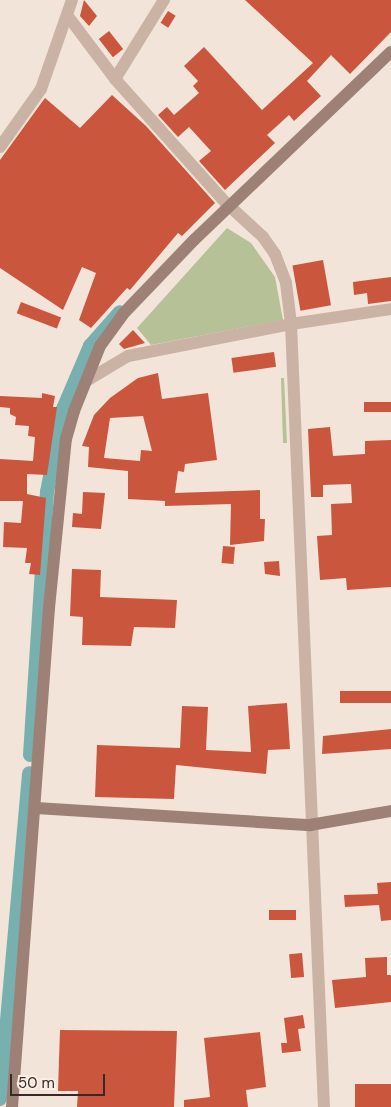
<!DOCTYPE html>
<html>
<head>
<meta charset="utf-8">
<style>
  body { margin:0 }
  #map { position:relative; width:391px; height:1107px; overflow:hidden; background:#f2e4d8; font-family:"DM Sans",sans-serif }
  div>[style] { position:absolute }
  .green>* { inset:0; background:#b7c198 }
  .canal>* { height:14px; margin:-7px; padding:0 7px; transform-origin:7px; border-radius:7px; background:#77b0ae }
  .building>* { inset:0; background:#ca563e; transform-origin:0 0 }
  .street>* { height:12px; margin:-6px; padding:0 6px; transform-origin:6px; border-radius:6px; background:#cab3a4 }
  .secondary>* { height:12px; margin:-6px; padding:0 6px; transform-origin:6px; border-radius:6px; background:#9e8176 }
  span { translate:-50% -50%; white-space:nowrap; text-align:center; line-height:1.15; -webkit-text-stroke:4.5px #faeee5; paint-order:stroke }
  .scale { position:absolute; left:10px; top:1074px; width:95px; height:22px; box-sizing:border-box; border:2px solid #352a26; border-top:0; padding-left:6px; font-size:15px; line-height:18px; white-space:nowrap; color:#352a26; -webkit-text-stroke:4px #faeee5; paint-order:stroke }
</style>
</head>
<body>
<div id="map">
  <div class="green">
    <div style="clip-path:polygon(227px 228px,251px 243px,275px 277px,283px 320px,151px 345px,137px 328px)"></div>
    <div style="clip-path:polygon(281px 378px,284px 378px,287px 443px,283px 443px)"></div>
  </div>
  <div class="canal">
    <div style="left:30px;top:755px;width:264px;rotate:-86.3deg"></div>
    <div style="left:47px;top:492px;width:85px;rotate:-79.1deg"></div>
    <div style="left:63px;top:409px;width:69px;rotate:-66.8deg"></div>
    <div style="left:90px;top:346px;width:45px;rotate:-48.6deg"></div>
    <div style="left:0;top:1099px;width:327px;rotate:-84.9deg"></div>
  </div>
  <div class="building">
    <div style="clip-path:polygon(84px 0,97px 16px,89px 26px,80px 16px)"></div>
    <div style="clip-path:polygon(245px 0,391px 0,391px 32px,350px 74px,331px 55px,307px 81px,321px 96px,294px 121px,289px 115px,267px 135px,275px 143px,225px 190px,199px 161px,211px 151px,189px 127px,178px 137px,158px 115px,167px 107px,174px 115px,199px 93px,193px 86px,198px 81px,184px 66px,204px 47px,262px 110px,313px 63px)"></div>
    <div style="left:168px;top:11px;width:9px;height:14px;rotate:32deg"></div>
    <div style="left:109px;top:31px;width:23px;height:13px;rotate:52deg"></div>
    <div style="clip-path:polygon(112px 95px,146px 126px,215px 203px,182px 236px,178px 233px,130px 290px,127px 288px,91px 328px,79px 320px,96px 273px,82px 267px,63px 310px,0 268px,0 160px,45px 98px,80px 128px)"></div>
    <div style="left:323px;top:260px;width:46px;height:31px;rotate:80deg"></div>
    <div style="clip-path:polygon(391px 277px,391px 301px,368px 304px,367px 293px,354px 295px,353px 282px)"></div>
    <div style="left:21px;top:302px;width:43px;height:12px;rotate:21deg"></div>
    <div style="clip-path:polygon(133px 330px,145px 343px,124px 349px,119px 344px)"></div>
    <div style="left:274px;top:352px;width:15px;height:43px;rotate:82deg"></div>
    <div style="clip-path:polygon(evenodd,158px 373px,162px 399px,208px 393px,217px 460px,185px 464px,184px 472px,178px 471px,175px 493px,260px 490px,260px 519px,265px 519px,264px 541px,230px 545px,231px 504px,165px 506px,165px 501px,128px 499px,128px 471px,88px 467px,89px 447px,82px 446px,94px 415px,110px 398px,138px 378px,158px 373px,143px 416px,152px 451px,141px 450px,140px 461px,104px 458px,110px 418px,143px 416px)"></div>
    <div style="clip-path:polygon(42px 393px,55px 396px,53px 407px,57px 407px,47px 475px,27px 474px,27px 494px,46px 498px,40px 575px,29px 574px,31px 563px,25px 563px,27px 548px,3px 547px,4px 522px,21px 523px,23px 501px,0 501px,0 459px,33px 461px,35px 437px,28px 436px,29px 426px,15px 425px,16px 417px,10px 414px,10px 408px,0 407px,0 396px,42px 398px)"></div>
    <div style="left:391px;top:402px;width:10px;height:27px;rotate:90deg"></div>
    <div style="clip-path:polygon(330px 427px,333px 456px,365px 454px,365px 441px,391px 440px,391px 587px,347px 590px,346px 578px,320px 580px,317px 536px,332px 535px,331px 504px,352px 503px,351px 484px,323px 485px,323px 497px,311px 497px,308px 429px)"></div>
    <div style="clip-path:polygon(83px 492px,105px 493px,101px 529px,72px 527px,73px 513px,82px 514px)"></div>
    <div style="left:223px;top:546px;width:12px;height:17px;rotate:5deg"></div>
    <div style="clip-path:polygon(279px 561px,280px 576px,265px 574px,264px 562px)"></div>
    <div style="clip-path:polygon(72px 569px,101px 570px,100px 597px,177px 600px,175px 628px,134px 627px,131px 646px,82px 645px,83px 617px,70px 616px)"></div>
    <div style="left:391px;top:691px;width:12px;height:51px;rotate:90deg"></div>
    <div style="clip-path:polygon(287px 703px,290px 749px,268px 750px,266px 774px,176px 765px,174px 799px,95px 797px,97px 745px,180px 748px,182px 706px,208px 707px,206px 750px,251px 752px,248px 706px)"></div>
    <div style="clip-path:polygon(391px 729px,391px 749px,322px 754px,323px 736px)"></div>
    <div style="clip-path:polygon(391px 882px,391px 920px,381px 921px,379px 905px,345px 907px,344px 895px,378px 894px,377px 883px)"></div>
    <div style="left:269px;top:910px;width:27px;height:10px"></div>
    <div style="left:302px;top:953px;width:24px;height:13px;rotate:85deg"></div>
    <div style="clip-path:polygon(387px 957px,387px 975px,391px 975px,391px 1002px,335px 1008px,332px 980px,366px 977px,365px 958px)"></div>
    <div style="clip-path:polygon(303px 1015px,305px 1028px,298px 1029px,301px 1051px,282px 1053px,281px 1043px,287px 1043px,284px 1018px)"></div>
    <div style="clip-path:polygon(60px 1030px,177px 1031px,174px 1107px,77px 1107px,78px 1091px,58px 1091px)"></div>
    <div style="clip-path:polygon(260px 1032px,266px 1087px,246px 1090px,248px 1107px,184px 1107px,184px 1100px,210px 1097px,204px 1038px)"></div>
    <div style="left:391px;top:1084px;width:23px;height:36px;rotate:90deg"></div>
  </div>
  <div class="street">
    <div style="left:67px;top:15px;width:80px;rotate:53.1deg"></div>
    <div style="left:115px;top:79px;width:165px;rotate:48.2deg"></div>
    <div style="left:225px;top:202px;width:52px;rotate:42.6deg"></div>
    <div style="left:263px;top:237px;width:21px;rotate:55deg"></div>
    <div style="left:275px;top:254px;width:31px;rotate:69deg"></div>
    <div style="left:286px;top:283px;width:41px;rotate:83deg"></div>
    <div style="left:291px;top:324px;width:784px;rotate:87.59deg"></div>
    <div style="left:115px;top:79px;width:93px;rotate:-58.2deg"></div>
    <div style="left:0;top:147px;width:71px;rotate:-54.7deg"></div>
    <div style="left:41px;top:89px;width:94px;rotate:-70.8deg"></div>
    <div style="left:86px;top:381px;width:49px;rotate:-30.8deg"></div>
    <div style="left:128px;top:356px;width:166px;rotate:-11.1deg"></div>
    <div style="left:291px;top:324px;width:101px;rotate:-8.5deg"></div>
  </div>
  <div class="secondary">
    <div style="left:36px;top:808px;width:275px;rotate:3.6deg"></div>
    <div style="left:310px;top:825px;width:82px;rotate:-9.8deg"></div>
    <div style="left:12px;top:1107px;width:500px;rotate:-85.76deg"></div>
    <div style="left:49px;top:608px;width:170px;rotate:-84.3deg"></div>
    <div style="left:66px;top:439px;width:29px;rotate:-74deg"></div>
    <div style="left:74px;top:411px;width:70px;rotate:-68.2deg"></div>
    <div style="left:100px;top:346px;width:39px;rotate:-54deg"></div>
    <div style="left:123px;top:314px;width:103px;rotate:-46.2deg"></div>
    <div style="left:194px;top:240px;width:272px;rotate:-43.7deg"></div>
  </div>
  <div class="scale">50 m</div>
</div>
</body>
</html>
